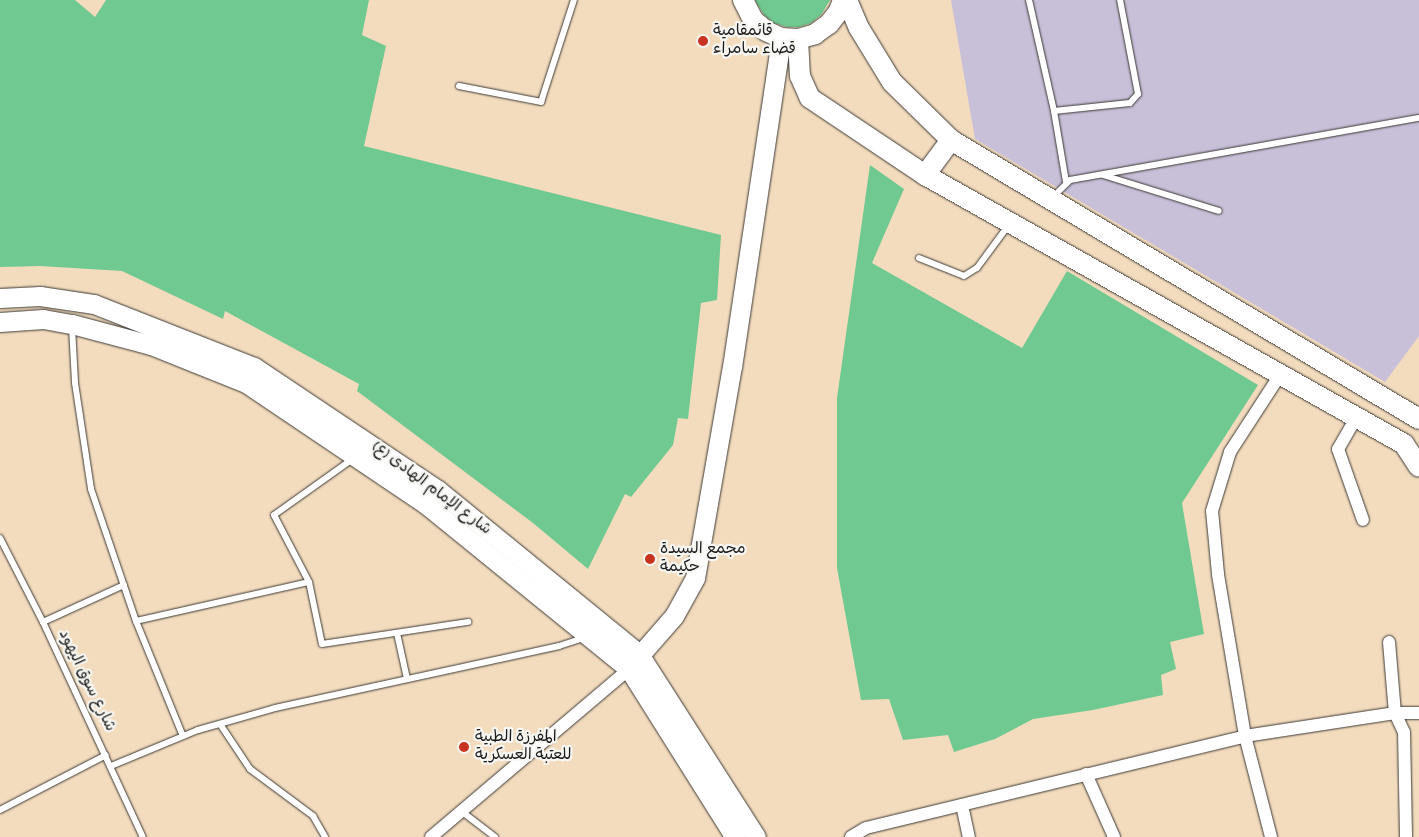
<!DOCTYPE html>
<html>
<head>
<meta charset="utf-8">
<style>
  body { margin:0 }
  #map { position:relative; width:1419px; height:837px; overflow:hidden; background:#f3dcbe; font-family:Dekko,"Playpen Sans Arabic",sans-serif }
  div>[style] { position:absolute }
  .industrial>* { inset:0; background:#c8bfd8 }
  .green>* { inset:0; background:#70c990 }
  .roads { filter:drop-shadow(0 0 1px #3c3934) drop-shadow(0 0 1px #3c3934) }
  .lane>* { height:6px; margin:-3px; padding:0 3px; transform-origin:3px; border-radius:3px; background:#fff }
  .street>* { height:12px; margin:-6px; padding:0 6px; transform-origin:6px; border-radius:6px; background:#fff }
  .secondary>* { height:19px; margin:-9.5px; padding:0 9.5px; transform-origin:9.5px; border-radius:9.5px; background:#fff }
  .primary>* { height:20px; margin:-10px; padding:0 10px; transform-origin:10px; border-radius:10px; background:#fff }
  .dots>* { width:14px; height:14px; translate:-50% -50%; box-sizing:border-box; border:2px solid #f6f6f2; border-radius:50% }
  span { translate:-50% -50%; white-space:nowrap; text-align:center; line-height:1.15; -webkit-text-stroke:4.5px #f6f6f2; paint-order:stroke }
  .poi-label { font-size:16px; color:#1c1c1c }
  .left { translate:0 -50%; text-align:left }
  .street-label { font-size:16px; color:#1c1c1c }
</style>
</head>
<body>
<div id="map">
  <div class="industrial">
    <div style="clip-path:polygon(951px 0,1419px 0,1419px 336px,1385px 382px,975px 139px)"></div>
  </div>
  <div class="green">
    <div style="clip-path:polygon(0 0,75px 0,95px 17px,106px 0,369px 0,362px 35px,386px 46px,364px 146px,721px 235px,717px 300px,701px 303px,688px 419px,678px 418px,673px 445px,631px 497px,625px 494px,588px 569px,533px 523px,357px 391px,359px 384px,225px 311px,223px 319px,122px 271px,40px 266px,0 267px)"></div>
    <div style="clip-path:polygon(755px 0,830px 0,821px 15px,811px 23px,799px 27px,787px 27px,774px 23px,764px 15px)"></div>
    <div style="clip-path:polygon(870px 165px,904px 189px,872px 263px,1022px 348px,1067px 271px,1258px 385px,1182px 503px,1204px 634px,1170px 642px,1176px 669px,1161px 675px,1163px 695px,1093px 710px,1033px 719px,995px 739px,954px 752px,948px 735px,903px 740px,889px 699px,861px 700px,837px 568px,837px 398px)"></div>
  </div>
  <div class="roads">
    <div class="lane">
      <div style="left:1029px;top:0;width:114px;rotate:77.3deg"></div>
      <div style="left:1054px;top:111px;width:72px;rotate:80.4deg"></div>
      <div style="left:459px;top:86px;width:84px;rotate:11deg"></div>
      <div style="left:541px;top:102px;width:107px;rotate:-72.1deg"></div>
      <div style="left:1054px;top:111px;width:76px;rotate:-6deg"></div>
      <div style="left:1130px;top:103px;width:12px;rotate:-48deg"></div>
      <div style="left:1138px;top:94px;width:96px;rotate:-100.8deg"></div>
      <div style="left:1103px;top:175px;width:121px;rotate:17.2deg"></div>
      <div style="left:1053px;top:197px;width:24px;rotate:-45deg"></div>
      <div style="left:1070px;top:180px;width:354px;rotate:-10.1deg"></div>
      <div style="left:919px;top:258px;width:48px;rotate:21.8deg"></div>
      <div style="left:964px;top:276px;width:15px;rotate:-32deg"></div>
      <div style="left:977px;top:268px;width:52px;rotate:-53.6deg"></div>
      <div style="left:72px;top:327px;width:56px;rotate:86.9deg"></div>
      <div style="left:75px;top:383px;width:107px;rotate:81.4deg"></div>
      <div style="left:91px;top:489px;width:139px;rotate:71.2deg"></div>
      <div style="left:136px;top:621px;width:177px;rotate:-12.7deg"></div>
      <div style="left:354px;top:458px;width:98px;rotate:144.5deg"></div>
      <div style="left:274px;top:515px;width:76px;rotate:62.4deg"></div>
      <div style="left:309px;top:582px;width:63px;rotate:78.2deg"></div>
      <div style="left:322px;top:644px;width:148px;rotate:-8.6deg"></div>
      <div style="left:0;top:538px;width:94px;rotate:62.9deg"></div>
      <div style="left:43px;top:622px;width:237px;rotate:65.1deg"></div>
      <div style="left:136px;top:621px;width:124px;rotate:67.8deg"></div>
      <div style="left:43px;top:622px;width:89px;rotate:-24.6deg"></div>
      <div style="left:397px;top:633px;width:47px;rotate:77.7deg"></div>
      <div style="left:220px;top:724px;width:54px;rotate:56.3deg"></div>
      <div style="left:250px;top:769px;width:79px;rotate:36.7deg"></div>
      <div style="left:313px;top:816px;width:24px;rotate:60deg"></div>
      <div style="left:111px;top:766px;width:94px;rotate:-22.5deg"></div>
      <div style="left:198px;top:730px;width:80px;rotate:-15.9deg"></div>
      <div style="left:275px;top:708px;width:291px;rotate:-12.3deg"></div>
      <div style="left:559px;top:646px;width:26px;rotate:-18deg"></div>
      <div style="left:0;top:810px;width:119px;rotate:-27.4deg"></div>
      <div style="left:461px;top:811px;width:43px;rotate:37.4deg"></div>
    </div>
    <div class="street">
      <div style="left:1356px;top:418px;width:36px;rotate:120deg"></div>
      <div style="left:1338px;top:449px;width:75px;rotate:70.6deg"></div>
      <div style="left:1389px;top:642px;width:71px;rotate:85.2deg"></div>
      <div style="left:1395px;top:713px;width:21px;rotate:65deg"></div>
      <div style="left:1404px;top:732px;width:105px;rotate:88.9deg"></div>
      <div style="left:1086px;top:774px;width:69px;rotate:66deg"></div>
      <div style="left:962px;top:805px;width:33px;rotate:78deg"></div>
      <div style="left:431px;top:837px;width:260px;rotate:-40.3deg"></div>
      <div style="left:851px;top:837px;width:17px;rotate:-31deg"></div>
      <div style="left:866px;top:828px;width:390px;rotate:-13.6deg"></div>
      <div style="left:1245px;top:736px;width:152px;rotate:-8.7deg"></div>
      <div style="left:1395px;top:713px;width:24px"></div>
      <div style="left:1271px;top:837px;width:104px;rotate:-104.4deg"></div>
      <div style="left:1245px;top:736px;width:164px;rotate:-99.5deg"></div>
      <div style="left:1218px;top:574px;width:63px;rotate:-95.4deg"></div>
      <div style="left:1212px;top:511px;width:62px;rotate:-73deg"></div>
      <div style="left:1230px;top:452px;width:92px;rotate:-57deg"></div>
    </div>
    <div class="secondary">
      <div style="left:0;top:298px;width:40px;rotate:-2.9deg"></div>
      <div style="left:40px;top:296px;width:55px;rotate:8.4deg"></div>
      <div style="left:94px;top:304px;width:172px;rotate:21.5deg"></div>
      <div style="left:254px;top:367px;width:221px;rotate:33.8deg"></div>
      <div style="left:438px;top:490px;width:259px;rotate:39.2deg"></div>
      <div style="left:639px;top:654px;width:217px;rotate:57.4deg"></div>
      <div style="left:0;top:322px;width:43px;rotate:-4deg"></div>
      <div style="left:43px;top:319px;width:29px;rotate:10deg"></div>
      <div style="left:72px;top:324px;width:82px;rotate:14.9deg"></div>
      <div style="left:151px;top:345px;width:102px;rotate:21.8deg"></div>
      <div style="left:246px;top:383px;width:218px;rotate:34deg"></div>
      <div style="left:427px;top:505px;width:260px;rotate:39.1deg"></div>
      <div style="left:629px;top:669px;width:199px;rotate:57.8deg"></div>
      <div style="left:632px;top:664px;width:64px;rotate:-48.8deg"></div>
      <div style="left:674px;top:616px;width:43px;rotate:-61.1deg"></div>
      <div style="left:695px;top:578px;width:214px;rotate:-80.1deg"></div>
      <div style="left:732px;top:367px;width:333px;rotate:-81.5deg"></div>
    </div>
    <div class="primary">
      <div style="left:743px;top:0;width:22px;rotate:63deg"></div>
      <div style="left:753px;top:20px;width:17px;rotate:40deg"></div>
      <div style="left:766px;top:31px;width:17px;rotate:25deg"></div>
      <div style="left:781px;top:38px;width:17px;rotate:3deg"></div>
      <div style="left:798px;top:39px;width:18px;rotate:-16deg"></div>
      <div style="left:815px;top:34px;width:17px;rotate:-36deg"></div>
      <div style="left:829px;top:24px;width:16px;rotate:-52deg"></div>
      <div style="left:839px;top:11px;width:12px;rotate:-70deg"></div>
      <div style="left:847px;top:0;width:30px;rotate:67deg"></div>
      <div style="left:859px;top:28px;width:63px;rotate:58.6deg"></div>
      <div style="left:892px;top:82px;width:83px;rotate:44.5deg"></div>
      <div style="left:951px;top:140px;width:545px;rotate:30.8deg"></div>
      <div style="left:798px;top:39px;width:37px;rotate:87deg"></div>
      <div style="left:800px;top:76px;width:24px;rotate:66deg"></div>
      <div style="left:810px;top:98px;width:138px;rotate:33.8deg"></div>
      <div style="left:925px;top:175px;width:549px;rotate:29.32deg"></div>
      <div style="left:1404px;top:444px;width:27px;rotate:57deg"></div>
      <div style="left:925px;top:175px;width:44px;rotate:-53.4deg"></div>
    </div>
  </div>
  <div class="dots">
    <div style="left:703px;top:41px;background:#c8321e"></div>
    <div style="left:650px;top:559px;background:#c8321e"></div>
    <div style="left:464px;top:747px;background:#c8321e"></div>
  </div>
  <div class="poi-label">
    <span class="left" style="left:713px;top:41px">قائمقامية<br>قضاء سامراء</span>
    <span class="left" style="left:660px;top:559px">مجمع السيدة<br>حكيمة</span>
    <span class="left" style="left:475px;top:747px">المفرزة الطبية<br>للعتبة العسكرية</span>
  </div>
  <div class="street-label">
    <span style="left:431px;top:489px;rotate:37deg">شارع الإمام الهادی (ع)</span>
    <span style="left:86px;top:681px;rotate:64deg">شارع سوق اليهود</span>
  </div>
</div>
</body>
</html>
